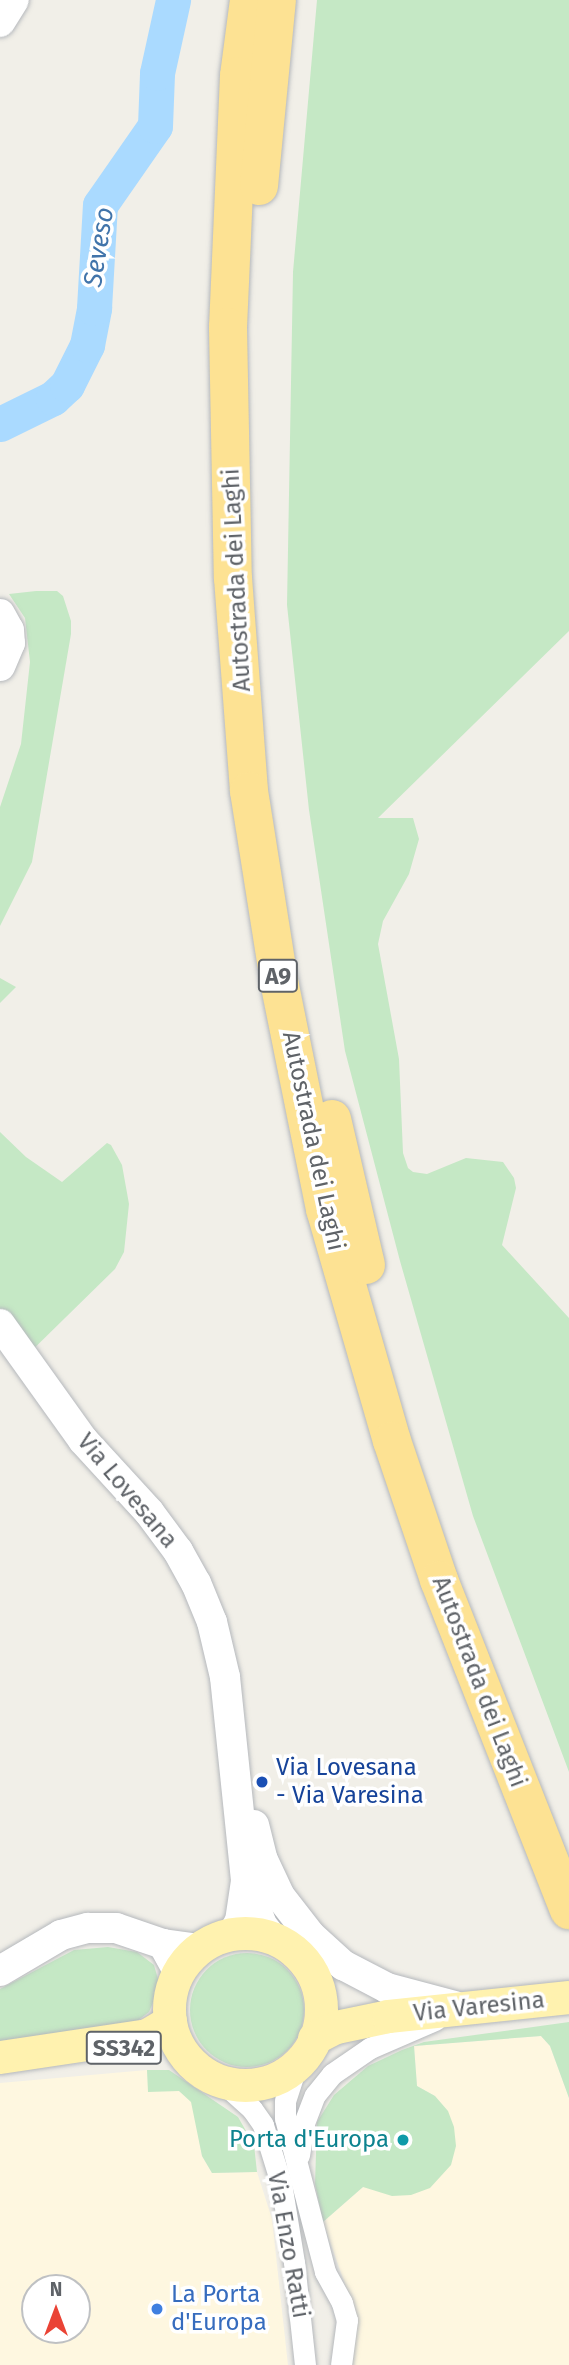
<!DOCTYPE html>
<html>
<head>
<meta charset="utf-8">
<style>
  body { margin:0 }
  #map { position:relative; width:569px; height:2365px; overflow:hidden; background:#f1efe8; font-family:"Fira Sans",sans-serif }
  div>[style] { position:absolute }
  .commercial>* { inset:0; background:#fef7e0 }
  .green>* { inset:0; background:#c5e8c5 }
  .round { border-radius:50% }
  .river>* { height:35px; margin:-17.5px; padding:0 17.5px; transform-origin:17.5px; border-radius:17.5px; background:#aadaff }
  .roads { filter:drop-shadow(0 0 2px #b5b8bc) drop-shadow(0 0 2px #b5b8bc) }
  .street>* { height:21px; margin:-10.5px; padding:0 10.5px; transform-origin:10.5px; border-radius:10.5px; background:#fff }
  .secondary>* { height:30px; margin:-15px; padding:0 15px; transform-origin:15px; border-radius:15px; background:#fff }
  .primary>* { height:33px; margin:-16.5px; padding:0 16.5px; transform-origin:16.5px; border-radius:16.5px; background:#fff2af }
  .primary>.ring { margin:-16.5px; padding:0; box-sizing:content-box; background:none; border:33px solid #fff2af; border-radius:50% }
  .highway>* { height:38px; margin:-19px; padding:0 19px; transform-origin:19px; border-radius:19px; background:#fde293 }
  .dots>* { width:19px; height:19px; translate:-50% -50%; box-sizing:border-box; border:4px solid #fff; border-radius:50% }
  span { translate:-50% -50%; white-space:nowrap; text-align:center; line-height:1.15; -webkit-text-stroke:7px #fff; paint-order:stroke }
  .shield-label span { padding:2px 5px; background:#fff; border:2px solid; border-radius:5px; -webkit-text-stroke-width:0 }
  .shield-label { font-size:23px; color:#5f6368; font-weight:700 }
  .street-label { font-size:24px; color:#5f6368 }
  .transit-label { font-size:24px; color:#164399 }
  .left { translate:0 -50%; text-align:left }
  .culture-label { font-size:24px; color:#0d838f }
  .right { translate:-100% -50%; text-align:right }
  .shop-label { font-size:24px; color:#366cbe }
  .water-label { font-size:26px; color:#4174aa; font-style:italic }
  .north { position:absolute; left:21px; top:2274px; width:70px; height:70px; box-sizing:border-box; background:#fff; border:2px solid #bfc1c3; border-radius:50%; rotate:0deg; font-size:19px; font-weight:700; line-height:28px; text-align:center; color:#5f6368 }
  .north::after { content:''; display:block; margin:auto; width:24px; height:32px; background:#ea4335; clip-path:polygon(50% 0,100% 100%,50% 72%,0 100%) }
</style>
</head>
<body>
<div id="map">
  <div class="commercial">
    <div style="clip-path:polygon(541px 2036px,550px 2046px,569px 2098px,569px 2365px,349px 2365px,357px 2318px,323px 2222px,363px 2187px,435px 2096px,417px 2086px,414px 2046px)"></div>
    <div style="clip-path:polygon(evenodd,147px 2070px,149px 2091px,179px 2091px,192px 2102px,202px 2156px,212px 2173px,257px 2172px,272px 2219px,288px 2365px,0 2365px,0 2083px,147px 2070px,35px 2288px,77px 2288px,77px 2330px,35px 2330px,35px 2288px)"></div>
  </div>
  <div class="green">
    <div style="clip-path:polygon(317px 0,569px 0,569px 631px,378px 818px,413px 818px,419px 839px,409px 874px,383px 921px,378px 944px,399px 1059px,403px 1153px,408px 1168px,413px 1172px,427px 1174px,466px 1158px,503px 1162px,514px 1178px,516px 1188px,502px 1245px,569px 1318px,569px 1772px,473px 1516px,400px 1261px,345px 1051px,309px 810px,287px 605px,293px 272px)"></div>
    <div style="clip-path:polygon(36px 591px,57px 591px,63px 596px,71px 621px,71px 634px,32px 862px,0 926px,0 807px,21px 744px,30px 662px,25px 618px,9px 594px)"></div>
    <div style="clip-path:polygon(0 978px,16px 987px,0 1003px)"></div>
    <div style="clip-path:polygon(0 1132px,26px 1157px,62px 1182px,107px 1143px,111px 1145px,122px 1165px,129px 1204px,124px 1252px,115px 1269px,15px 1367px,0 1342px)"></div>
    <div style="clip-path:polygon(108px 1947px,137px 1952px,154px 1965px,160px 1986px,149px 2012px,129px 2027px,0 2044px,0 1989px,74px 1950px)"></div>
    <div class="round" style="left:190px;top:1953px;width:114px;height:114px"></div>
    <div style="clip-path:polygon(569px 2022px,569px 2098px,550px 2046px,541px 2036px,414px 2046px,417px 2086px,435px 2096px,448px 2111px,454px 2127px,456px 2146px,451px 2165px,430px 2188px,411px 2195px,392px 2196px,363px 2187px,323px 2222px,315px 2184px,317px 2122px,334px 2095px,368px 2066px,402px 2050px,424px 2042px)"></div>
    <div style="clip-path:polygon(147px 2070px,169px 2070px,238px 2117px,254px 2145px,257px 2172px,212px 2173px,202px 2156px,191px 2102px,179px 2091px,148px 2092px)"></div>
  </div>
  <div class="river">
    <div style="left:0;top:424px;width:59px;rotate:-26.1deg"></div>
    <div style="left:53px;top:398px;width:19px;rotate:-43deg"></div>
    <div style="left:67px;top:385px;width:45px;rotate:-63.4deg"></div>
    <div style="left:87px;top:345px;width:38px;rotate:-79deg"></div>
    <div style="left:94px;top:308px;width:103px;rotate:-86.7deg"></div>
    <div style="left:100px;top:205px;width:96px;rotate:-55.2deg"></div>
    <div style="left:155px;top:126px;width:53px;rotate:-87.8deg"></div>
    <div style="left:157px;top:73px;width:75px;rotate:-77.6deg"></div>
  </div>
  <div class="roads">
    <div class="street">
      <div style="left:297px;top:2064px;width:38px;rotate:108deg"></div>
      <div style="left:285px;top:2100px;width:18px;rotate:90deg"></div>
      <div style="left:285px;top:2118px;width:159px;rotate:75.4deg"></div>
      <div style="left:325px;top:2272px;width:35px;rotate:61deg"></div>
      <div style="left:342px;top:2303px;width:18px;rotate:74deg"></div>
      <div style="left:347px;top:2320px;width:45px;rotate:97.6deg"></div>
      <div style="left:222px;top:2082px;width:40px;rotate:42deg"></div>
      <div style="left:252px;top:2109px;width:19px;rotate:55deg"></div>
      <div style="left:263px;top:2125px;width:61px;rotate:72.8deg"></div>
      <div style="left:281px;top:2183px;width:80px;rotate:80.7deg"></div>
      <div style="left:294px;top:2262px;width:104px;rotate:83.9deg"></div>
      <div style="left:299px;top:2155px;width:32px;rotate:-81deg"></div>
      <div style="left:304px;top:2123px;width:30px;rotate:-69deg"></div>
      <div style="left:315px;top:2095px;width:27px;rotate:-51deg"></div>
      <div style="left:332px;top:2074px;width:46px;rotate:-34.4deg"></div>
      <div style="left:370px;top:2048px;width:71px;rotate:-23.3deg"></div>
    </div>
    <div class="secondary">
      <div style="left:0;top:22px;width:26px;rotate:-58deg"></div>
      <div style="left:0;top:614px;width:18px;rotate:61deg"></div>
      <div style="left:9px;top:630px;width:13px;rotate:86deg"></div>
      <div style="left:10px;top:643px;width:25px;rotate:113deg"></div>
      <div style="left:0;top:1324px;width:143px;rotate:54.4deg"></div>
      <div style="left:83px;top:1440px;width:98px;rotate:47.5deg"></div>
      <div style="left:149px;top:1512px;width:49px;rotate:53.4deg"></div>
      <div style="left:178px;top:1551px;width:37px;rotate:61deg"></div>
      <div style="left:196px;top:1583px;width:42px;rotate:67.7deg"></div>
      <div style="left:212px;top:1622px;width:57px;rotate:76.7deg"></div>
      <div style="left:225px;top:1677px;width:205px;rotate:84.1deg"></div>
      <div style="left:246px;top:1881px;width:40px;rotate:98.5deg"></div>
      <div style="left:240px;top:1921px;width:16px;rotate:120deg"></div>
      <div style="left:254px;top:1825px;width:36px;rotate:76deg"></div>
      <div style="left:263px;top:1860px;width:38px;rotate:65deg"></div>
      <div style="left:279px;top:1895px;width:51px;rotate:52.2deg"></div>
      <div style="left:310px;top:1935px;width:45px;rotate:42.3deg"></div>
      <div style="left:343px;top:1965px;width:50px;rotate:27.6deg"></div>
      <div style="left:387px;top:1988px;width:70px;rotate:14.8deg"></div>
      <div style="left:247px;top:1885px;width:43px;rotate:69.4deg"></div>
      <div style="left:262px;top:1925px;width:16px;rotate:52deg"></div>
      <div style="left:163px;top:1944px;width:33px;rotate:61deg"></div>
      <div style="left:0;top:1971px;width:71px;rotate:-30.5deg"></div>
      <div style="left:61px;top:1935px;width:28px;rotate:-15deg"></div>
      <div style="left:88px;top:1928px;width:28px"></div>
      <div style="left:116px;top:1928px;width:50px;rotate:18.8deg"></div>
      <div style="left:163px;top:1944px;width:35px;rotate:8deg"></div>
    </div>
    <div class="primary">
      <div class="ring" style="left:169px;top:1933px;width:119px;height:119px"></div>
      <div style="left:314px;top:2038px;width:25px;rotate:-27deg"></div>
      <div style="left:336px;top:2027px;width:53px;rotate:-11.9deg"></div>
      <div style="left:388px;top:2016px;width:182px;rotate:-6deg"></div>
      <div style="left:0;top:2057px;width:149px;rotate:-8.5deg"></div>
      <div style="left:147px;top:2035px;width:27px;rotate:-31deg"></div>
    </div>
    <div class="highway">
      <div style="left:249px;top:0;width:77px;rotate:97.5deg"></div>
      <div style="left:239px;top:76px;width:251px;rotate:92.5deg"></div>
      <div style="left:228px;top:327px;width:251px;rotate:88.9deg"></div>
      <div style="left:233px;top:578px;width:214px;rotate:85.7deg"></div>
      <div style="left:249px;top:791px;width:192px;rotate:81deg"></div>
      <div style="left:279px;top:981px;width:233px;rotate:78.6deg"></div>
      <div style="left:325px;top:1209px;width:241px;rotate:73.9deg"></div>
      <div style="left:392px;top:1441px;width:147px;rotate:71.3deg"></div>
      <div style="left:439px;top:1580px;width:355px;rotate:68.5deg"></div>
      <div style="left:259px;top:186px;width:187px;rotate:-84.5deg"></div>
      <div style="left:332px;top:1119px;width:150px;rotate:76.9deg"></div>
    </div>
  </div>
  <div class="dots">
    <div style="left:262px;top:1782px;background:#1a4fb4"></div>
    <div style="left:403px;top:2140px;background:#0f9aa8"></div>
    <div style="left:157px;top:2309px;background:#3f7fe0"></div>
  </div>
  <div class="shield-label">
    <span style="left:278px;top:976px">A9</span>
    <span style="left:124px;top:2048px">SS342</span>
  </div>
  <div class="street-label">
    <span style="left:237px;top:580px;rotate:-93deg">Autostrada dei Laghi</span>
    <span style="left:313px;top:1141px;rotate:78deg">Autostrada dei Laghi</span>
    <span style="left:127px;top:1491px;rotate:50deg">Via Lovesana</span>
    <span style="left:479px;top:1682px;rotate:69deg">Autostrada dei Laghi</span>
    <span style="left:479px;top:2007px;rotate:-6deg">Via Varesina</span>
    <span style="left:288px;top:2245px;rotate:80deg">Via Enzo Ratti</span>
  </div>
  <div class="transit-label">
    <span class="left" style="left:276px;top:1782px">Via Lovesana<br>- Via Varesina</span>
  </div>
  <div class="culture-label">
    <span class="right" style="left:389px;top:2140px">Porta d'Europa</span>
  </div>
  <div class="shop-label">
    <span class="left" style="left:171px;top:2309px">La Porta<br>d'Europa</span>
  </div>
  <div class="water-label">
    <span style="left:99px;top:247px;rotate:-81deg">Seveso</span>
  </div>
  <div class="north">N</div>
</div>
</body>
</html>
